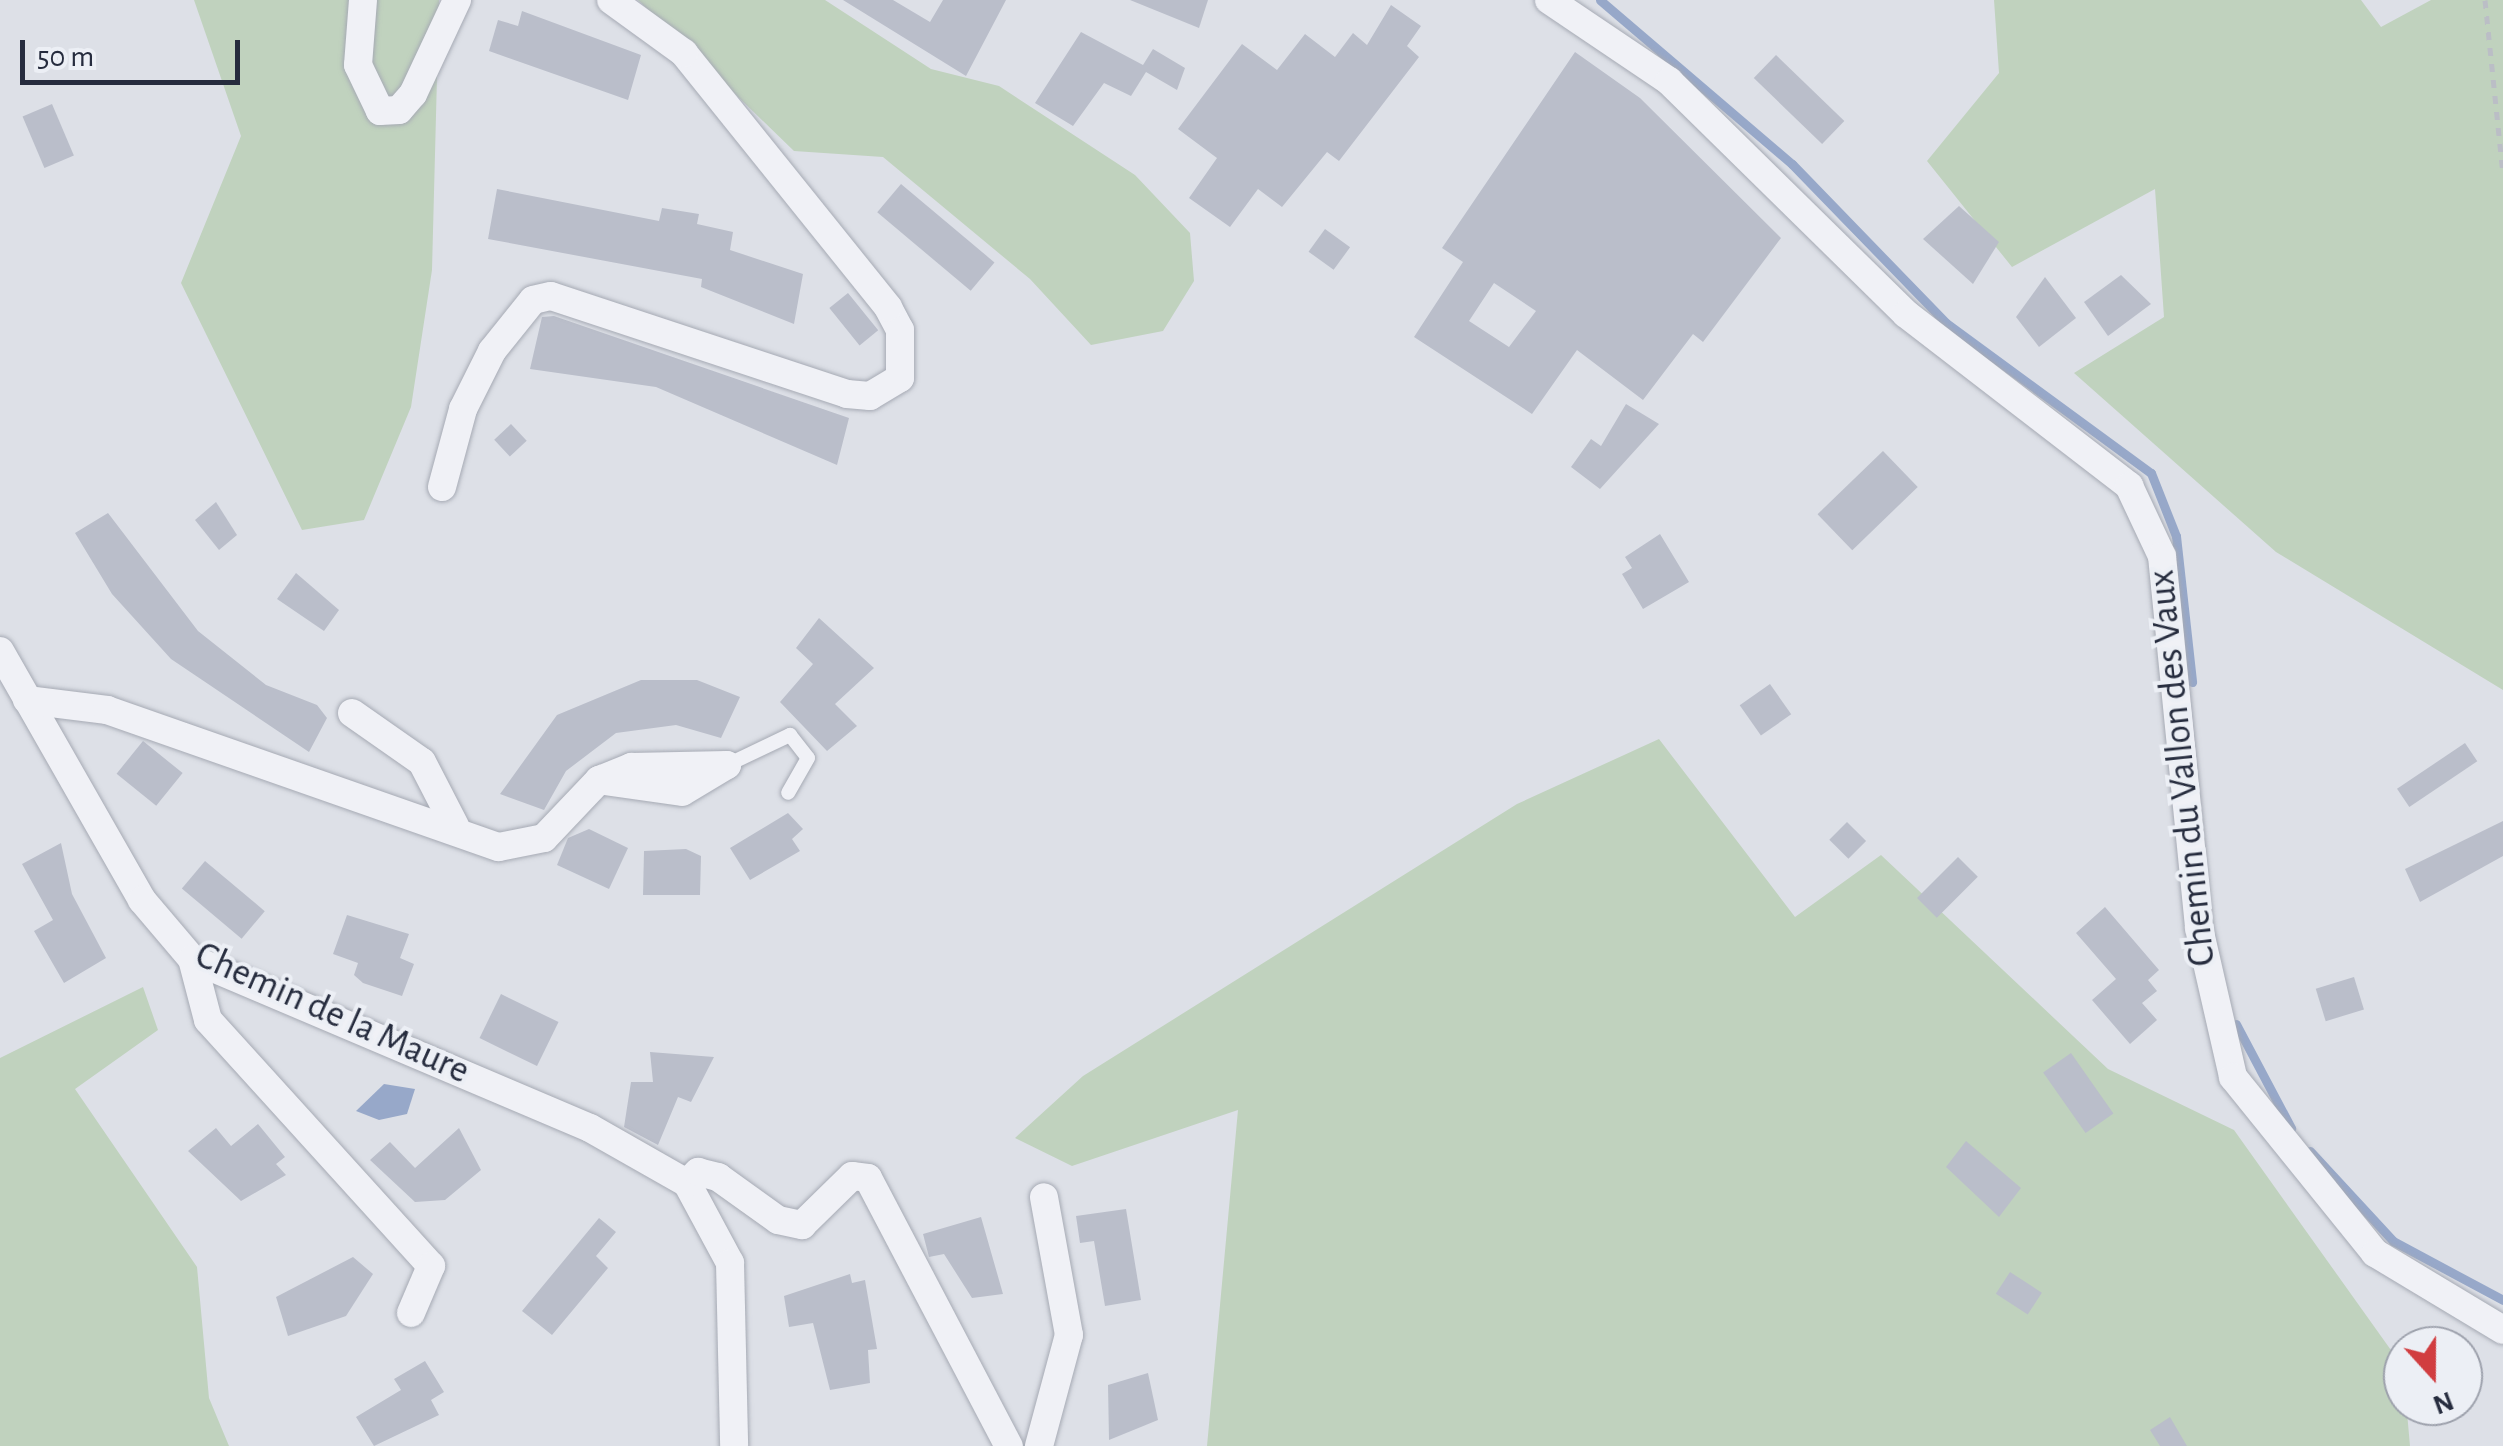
<!DOCTYPE html>
<html>
<head>
<meta charset="utf-8">
<style>
  body { margin:0 }
  #map { position:relative; width:2503px; height:1446px; overflow:hidden; background:#dde0e7; font-family:"Alegreya Sans",sans-serif }
  div>[style] { position:absolute }
  .green>* { inset:0; background:#c0d2be }
  .water>* { inset:0; background:#97a8c9 }
  .stream>* { height:9px; margin:-4.5px; padding:0 4.5px; transform-origin:4.5px; border-radius:4.5px; background:#97a8c9 }
  .building>* { inset:0; background:#babeca; transform-origin:0 0 }
  .path>* { height:5px; margin-top:-2.5px; transform-origin:0; background:repeating-linear-gradient(90deg,#bbbec6 0 8px,transparent 0 16px) }
  .roads { filter:drop-shadow(0 0 2px #a6aab4) drop-shadow(0 0 2px #a6aab4) }
  .service>* { height:14px; margin:-7px; padding:0 7px; transform-origin:7px; border-radius:7px; background:#f0f1f6 }
  .minor>* { height:28px; margin:-14px; padding:0 14px; transform-origin:14px; border-radius:14px; background:#f0f1f6 }
  span { translate:-50% -50%; white-space:nowrap; text-align:center; line-height:1.15; -webkit-text-stroke:8px #eceff5; paint-order:stroke }
  .street-label { font-size:38px; color:#262c3e }
  .north { position:absolute; left:2383px; top:1326px; width:100px; height:100px; box-sizing:border-box; background:#eceff5; border:2px solid #9da1ac; border-radius:50%; rotate:159deg; font-size:28px; font-weight:700; line-height:40px; text-align:center; color:#262c3e }
  .north::after { content:''; display:block; margin:auto; width:35px; height:45px; background:#d13d40; clip-path:polygon(50% 0,100% 100%,50% 72%,0 100%) }
  .scale { position:absolute; left:20px; top:40px; width:220px; height:45px; box-sizing:border-box; border:5px solid #262c3e; border-top:0; padding-left:12px; font-size:30px; line-height:35px; white-space:nowrap; color:#262c3e; -webkit-text-stroke:8px #eceff5; paint-order:stroke }
</style>
</head>
<body>
<div id="map">
  <div class="green">
    <div style="clip-path:polygon(194px 0,439px 0,432px 270px,411px 407px,364px 520px,302px 530px,181px 283px,241px 136px)"></div>
    <div style="clip-path:polygon(638px 0,825px 0,931px 69px,999px 86px,1135px 175px,1190px 233px,1194px 281px,1163px 331px,1091px 345px,1030px 279px,883px 157px,794px 151px)"></div>
    <div style="clip-path:polygon(1994px 0,2361px 0,2381px 27px,2431px 0,2503px 0,2503px 690px,2276px 552px,2074px 373px,2164px 317px,2155px 189px,2012px 267px,1927px 161px,1999px 73px)"></div>
    <div style="clip-path:polygon(1659px 739px,1795px 917px,1881px 855px,2108px 1069px,2234px 1130px,2403px 1367px,2410px 1446px,1207px 1446px,1238px 1110px,1072px 1166px,1015px 1138px,1083px 1076px,1517px 804px)"></div>
    <div style="clip-path:polygon(143px 987px,158px 1030px,75px 1089px,197px 1267px,209px 1398px,229px 1446px,0 1446px,0 1058px)"></div>
  </div>
  <div class="water">
    <div style="clip-path:polygon(384px 1084px,415px 1089px,407px 1114px,379px 1120px,356px 1111px)"></div>
  </div>
  <div class="stream">
    <div style="left:1600px;top:0;width:253px;rotate:40.5deg"></div>
    <div style="left:1792px;top:164px;width:221px;rotate:45.9deg"></div>
    <div style="left:1946px;top:323px;width:254px;rotate:36.2deg"></div>
    <div style="left:2151px;top:473px;width:68px;rotate:68.4deg"></div>
    <div style="left:2176px;top:536px;width:147px;rotate:83.7deg"></div>
    <div style="left:2236px;top:1024px;width:118px;rotate:62.1deg"></div>
    <div style="left:2310px;top:1151px;width:122px;rotate:47.3deg"></div>
    <div style="left:2393px;top:1241px;width:125px;rotate:28.2deg"></div>
  </div>
  <div class="building">
    <div style="clip-path:polygon(843px 0,893px 0,930px 22px,943px 0,1006px 0,966px 76px)"></div>
    <div style="clip-path:polygon(1130px 0,1208px 0,1199px 28px)"></div>
    <div style="clip-path:polygon(1391px 5px,1421px 26px,1407px 46px,1419px 57px,1339px 161px,1327px 152px,1282px 207px,1258px 189px,1230px 227px,1189px 198px,1217px 158px,1178px 129px,1242px 44px,1277px 70px,1305px 34px,1335px 57px,1353px 33px,1367px 45px)"></div>
    <div style="clip-path:polygon(522px 11px,641px 55px,628px 100px,489px 51px,498px 20px,518px 26px)"></div>
    <div style="clip-path:polygon(1081px 32px,1143px 65px,1153px 49px,1185px 68px,1177px 90px,1146px 72px,1131px 96px,1104px 83px,1073px 126px,1035px 103px)"></div>
    <div style="clip-path:polygon(evenodd,1575px 52px,1640px 98px,1781px 238px,1703px 342px,1693px 334px,1643px 400px,1577px 350px,1532px 414px,1414px 337px,1463px 262px,1442px 248px,1575px 52px,1494px 283px,1536px 311px,1509px 347px,1469px 321px,1494px 283px)"></div>
    <div style="left:1776px;top:55px;width:95px;height:32px;rotate:44deg"></div>
    <div style="left:52px;top:104px;width:56px;height:32px;rotate:67deg"></div>
    <div style="left:901px;top:184px;width:122px;height:37px;rotate:40deg"></div>
    <div style="clip-path:polygon(497px 189px,659px 221px,662px 208px,699px 214px,697px 224px,733px 232px,730px 250px,803px 274px,794px 324px,701px 287px,702px 279px,488px 239px)"></div>
    <div style="clip-path:polygon(1959px 206px,1999px 242px,1973px 284px,1923px 239px)"></div>
    <div style="left:1325px;top:229px;width:31px;height:28px;rotate:36deg"></div>
    <div style="clip-path:polygon(2121px 275px,2151px 304px,2108px 336px,2084px 302px)"></div>
    <div style="clip-path:polygon(2045px 277px,2076px 318px,2039px 347px,2016px 317px)"></div>
    <div style="left:848px;top:293px;width:48px;height:24px;rotate:51deg"></div>
    <div style="clip-path:polygon(554px 316px,849px 418px,837px 465px,656px 387px,530px 369px,542px 317px)"></div>
    <div style="clip-path:polygon(1626px 404px,1659px 424px,1600px 489px,1571px 467px,1591px 439px,1601px 446px)"></div>
    <div style="left:511px;top:424px;width:23px;height:23px;rotate:47deg"></div>
    <div style="left:1883px;top:451px;width:50px;height:91px;rotate:46deg"></div>
    <div style="clip-path:polygon(216px 502px,237px 535px,219px 550px,195px 520px)"></div>
    <div style="clip-path:polygon(108px 513px,198px 631px,266px 685px,317px 705px,327px 718px,309px 752px,171px 659px,112px 594px,75px 533px)"></div>
    <div style="clip-path:polygon(1660px 534px,1689px 582px,1643px 609px,1622px 574px,1632px 568px,1625px 557px)"></div>
    <div style="clip-path:polygon(296px 573px,339px 610px,324px 631px,277px 599px)"></div>
    <div style="clip-path:polygon(819px 618px,874px 668px,835px 704px,857px 726px,827px 751px,780px 702px,813px 664px,796px 648px)"></div>
    <div style="clip-path:polygon(641px 680px,697px 680px,740px 697px,721px 738px,676px 725px,616px 733px,566px 771px,544px 810px,500px 794px,557px 715px)"></div>
    <div style="left:1770px;top:684px;width:37px;height:37px;rotate:55deg"></div>
    <div style="left:143px;top:741px;width:51px;height:42px;rotate:39deg"></div>
    <div style="left:2465px;top:743px;width:22px;height:82px;rotate:56deg"></div>
    <div style="clip-path:polygon(788px 813px,803px 829px,792px 839px,800px 851px,750px 880px,730px 848px)"></div>
    <div style="clip-path:polygon(2503px 821px,2503px 856px,2420px 902px,2405px 869px)"></div>
    <div style="left:1847px;top:822px;width:27px;height:25px;rotate:45deg"></div>
    <div style="clip-path:polygon(589px 829px,628px 848px,609px 889px,557px 865px,568px 838px)"></div>
    <div style="clip-path:polygon(61px 843px,72px 894px,106px 958px,64px 983px,34px 931px,53px 920px,22px 864px)"></div>
    <div style="clip-path:polygon(686px 849px,701px 856px,700px 895px,643px 895px,644px 851px)"></div>
    <div style="left:1958px;top:857px;width:28px;height:58px;rotate:45deg"></div>
    <div style="left:205px;top:861px;width:78px;height:36px;rotate:40deg"></div>
    <div style="clip-path:polygon(2105px 907px,2159px 970px,2148px 980px,2157px 991px,2142px 1003px,2157px 1020px,2130px 1044px,2092px 1000px,2116px 979px,2076px 933px)"></div>
    <div style="clip-path:polygon(347px 915px,409px 934px,400px 958px,414px 964px,402px 996px,363px 983px,354px 975px,358px 963px,333px 954px)"></div>
    <div style="left:2354px;top:977px;width:34px;height:40px;rotate:73deg"></div>
    <div style="left:501px;top:994px;width:64px;height:49px;rotate:26deg"></div>
    <div style="clip-path:polygon(650px 1052px,714px 1057px,691px 1102px,678px 1097px,658px 1145px,624px 1127px,631px 1082px,653px 1082px)"></div>
    <div style="left:2071px;top:1053px;width:74px;height:34px;rotate:55deg"></div>
    <div style="clip-path:polygon(258px 1124px,285px 1157px,276px 1164px,286px 1175px,241px 1201px,188px 1151px,216px 1128px,231px 1146px)"></div>
    <div style="clip-path:polygon(459px 1128px,481px 1170px,445px 1200px,415px 1202px,370px 1160px,390px 1142px,415px 1168px)"></div>
    <div style="clip-path:polygon(1966px 1141px,2021px 1188px,1999px 1217px,1946px 1167px)"></div>
    <div style="clip-path:polygon(1126px 1209px,1141px 1300px,1105px 1306px,1094px 1241px,1080px 1243px,1076px 1216px)"></div>
    <div style="clip-path:polygon(981px 1217px,1003px 1294px,972px 1298px,944px 1254px,929px 1257px,923px 1234px)"></div>
    <div style="clip-path:polygon(599px 1218px,616px 1232px,596px 1256px,608px 1268px,552px 1335px,522px 1311px)"></div>
    <div style="clip-path:polygon(353px 1257px,373px 1274px,346px 1316px,288px 1336px,276px 1297px)"></div>
    <div style="left:2010px;top:1272px;width:38px;height:26px;rotate:33deg"></div>
    <div style="clip-path:polygon(850px 1274px,852px 1283px,865px 1280px,877px 1349px,868px 1350px,870px 1383px,830px 1390px,813px 1323px,789px 1327px,784px 1296px)"></div>
    <div style="clip-path:polygon(425px 1361px,444px 1392px,431px 1400px,439px 1415px,374px 1446px,356px 1417px,401px 1390px,394px 1379px)"></div>
    <div style="clip-path:polygon(1148px 1373px,1158px 1420px,1109px 1440px,1108px 1385px)"></div>
    <div style="clip-path:polygon(2170px 1417px,2187px 1446px,2160px 1446px,2150px 1430px)"></div>
  </div>
  <div class="path">
    <div style="left:2485px;top:0;width:176px;rotate:84.1deg"></div>
  </div>
  <div class="roads">
    <div class="service">
      <div style="left:727px;top:765px;width:70px;rotate:-25.5deg"></div>
      <div style="left:790px;top:735px;width:29px;rotate:52deg"></div>
      <div style="left:808px;top:758px;width:40px;rotate:119.7deg"></div>
    </div>
    <div class="minor">
      <div style="left:363px;top:0;width:65px;rotate:94.4deg"></div>
      <div style="left:358px;top:65px;width:51px;rotate:64.4deg"></div>
      <div style="left:380px;top:111px;width:19px;rotate:-3deg"></div>
      <div style="left:399px;top:110px;width:21px;rotate:-49deg"></div>
      <div style="left:413px;top:94px;width:104px;rotate:-64.9deg"></div>
      <div style="left:1549px;top:0;width:145px;rotate:34deg"></div>
      <div style="left:1669px;top:81px;width:332px;rotate:44.5deg"></div>
      <div style="left:1906px;top:314px;width:282px;rotate:37.6deg"></div>
      <div style="left:2129px;top:486px;width:77px;rotate:64.8deg"></div>
      <div style="left:2162px;top:556px;width:374px;rotate:84.3deg"></div>
      <div style="left:2199px;top:928px;width:153px;rotate:77.1deg"></div>
      <div style="left:2233px;top:1077px;width:226px;rotate:51.1deg"></div>
      <div style="left:2375px;top:1253px;width:149px;rotate:31deg"></div>
      <div style="left:442px;top:487px;width:81px;rotate:-74.9deg"></div>
      <div style="left:463px;top:409px;width:65px;rotate:-63.4deg"></div>
      <div style="left:492px;top:351px;width:65px;rotate:-51.2deg"></div>
      <div style="left:533px;top:300px;width:18px;rotate:-13deg"></div>
      <div style="left:551px;top:296px;width:312px;rotate:18.3deg"></div>
      <div style="left:847px;top:394px;width:23px;rotate:5deg"></div>
      <div style="left:870px;top:396px;width:35px;rotate:-31deg"></div>
      <div style="left:900px;top:378px;width:48px;rotate:-90deg"></div>
      <div style="left:900px;top:330px;width:26px;rotate:-118deg"></div>
      <div style="left:888px;top:307px;width:326px;rotate:-128.8deg"></div>
      <div style="left:684px;top:53px;width:90px;rotate:-144deg"></div>
      <div style="left:0;top:651px;width:287px;rotate:60.3deg"></div>
      <div style="left:142px;top:900px;width:77px;rotate:49.7deg"></div>
      <div style="left:192px;top:959px;width:432px;rotate:23deg"></div>
      <div style="left:590px;top:1128px;width:112px;rotate:29.6deg"></div>
      <div style="left:687px;top:1183px;width:91px;rotate:61.7deg"></div>
      <div style="left:730px;top:1263px;width:183px;rotate:88.7deg"></div>
      <div style="left:27px;top:700px;width:81px;rotate:7.1deg"></div>
      <div style="left:107px;top:710px;width:415px;rotate:19.3deg"></div>
      <div style="left:499px;top:847px;width:46px;rotate:-11.3deg"></div>
      <div style="left:544px;top:838px;width:80px;rotate:-46.5deg"></div>
      <div style="left:599px;top:780px;width:35px;rotate:-22deg"></div>
      <div style="left:631px;top:767px;width:96px;rotate:-1.2deg"></div>
      <div style="left:727px;top:765px;width:52px;rotate:149deg"></div>
      <div style="left:682px;top:792px;width:84px;rotate:-171.8deg"></div>
      <div style="left:352px;top:713px;width:85px;rotate:35deg"></div>
      <div style="left:422px;top:762px;width:72px;rotate:62.7deg"></div>
      <div style="left:192px;top:959px;width:63px;rotate:75.3deg"></div>
      <div style="left:208px;top:1020px;width:332px;rotate:47.8deg"></div>
      <div style="left:431px;top:1266px;width:51px;rotate:113.1deg"></div>
      <div style="left:687px;top:1183px;width:16px;rotate:-45deg"></div>
      <div style="left:698px;top:1172px;width:21px;rotate:14deg"></div>
      <div style="left:718px;top:1177px;width:74px;rotate:35.6deg"></div>
      <div style="left:778px;top:1220px;width:25px;rotate:12deg"></div>
      <div style="left:802px;top:1225px;width:70px;rotate:-44.4deg"></div>
      <div style="left:852px;top:1176px;width:16px;rotate:7deg"></div>
      <div style="left:868px;top:1178px;width:303px;rotate:62.3deg"></div>
      <div style="left:1039px;top:1446px;width:115px;rotate:-74.9deg"></div>
      <div style="left:1069px;top:1335px;width:140px;rotate:-100.3deg"></div>
    </div>
  </div>
  <div class="street-label">
    <span style="left:2183px;top:768px;rotate:-96deg">Chemin du Vallon des Vaux</span>
    <span style="left:332px;top:1014px;rotate:24deg">Chemin de la Maure</span>
  </div>
  <div class="north">N</div>
  <div class="scale">50 m</div>
</div>
</body>
</html>
